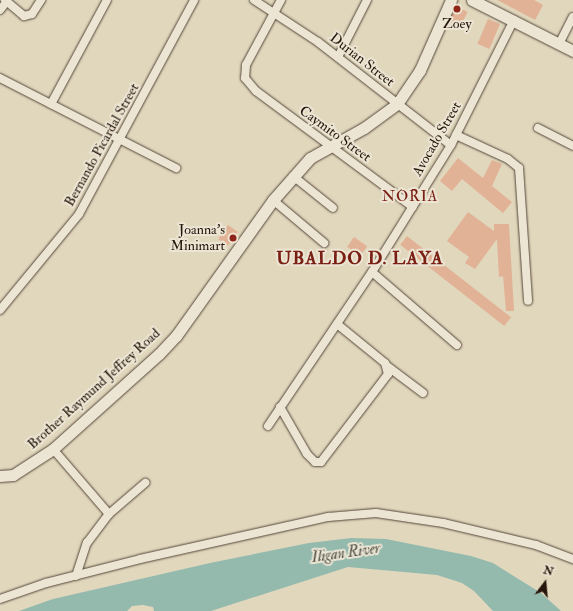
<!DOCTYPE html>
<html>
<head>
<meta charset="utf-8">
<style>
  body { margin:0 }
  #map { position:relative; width:573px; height:611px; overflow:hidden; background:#e1d7bd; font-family:"IM FELL Double Pica",serif }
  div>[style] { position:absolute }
  .water>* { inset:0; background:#94baae }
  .building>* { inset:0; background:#e1b295; transform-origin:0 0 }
  .roads { filter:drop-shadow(0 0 1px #554638) drop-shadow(0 0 1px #554638) }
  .street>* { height:8px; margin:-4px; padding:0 4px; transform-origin:4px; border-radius:4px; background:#ece5d4 }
  .secondary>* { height:11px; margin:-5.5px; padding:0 5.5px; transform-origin:5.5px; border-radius:5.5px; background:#ece5d4 }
  .dots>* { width:11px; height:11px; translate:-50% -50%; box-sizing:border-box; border:2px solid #ece5d4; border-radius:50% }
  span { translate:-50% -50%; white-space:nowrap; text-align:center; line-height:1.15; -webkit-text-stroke:4px #ece5d4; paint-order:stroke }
  .poi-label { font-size:14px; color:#26150b }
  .right { translate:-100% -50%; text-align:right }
  .street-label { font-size:14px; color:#26150b }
  .neighbourhood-label { font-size:15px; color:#7a1f14; letter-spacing:1px }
  .water-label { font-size:15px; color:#4c4f44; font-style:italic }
  .district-label { font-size:18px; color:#7a1f14; font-weight:700; letter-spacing:1px }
  .north { position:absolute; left:525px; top:563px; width:40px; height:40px; -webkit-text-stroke:3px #ece5d4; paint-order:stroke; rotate:16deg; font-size:11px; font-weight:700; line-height:16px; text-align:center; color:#26150b }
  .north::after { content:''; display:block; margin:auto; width:14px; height:18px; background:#26150b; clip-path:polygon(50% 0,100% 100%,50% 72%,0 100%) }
</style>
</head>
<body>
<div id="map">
  <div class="water">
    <div style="clip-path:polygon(351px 538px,386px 539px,471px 556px,493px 563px,541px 593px,561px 611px,493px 611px,474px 591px,462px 583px,437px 575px,348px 567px,211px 611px,154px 611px,153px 607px,143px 605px,132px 606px,127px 611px,19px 611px,53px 599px,210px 563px,309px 543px)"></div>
  </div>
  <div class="building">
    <div style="clip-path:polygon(497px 0,534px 0,543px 5px,535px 20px)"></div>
    <div style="left:456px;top:6px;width:13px;height:20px;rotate:27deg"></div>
    <div style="left:488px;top:19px;width:13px;height:27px;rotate:23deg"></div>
    <div style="clip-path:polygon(458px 158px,483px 178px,492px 160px,502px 164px,492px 186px,512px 202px,503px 213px,462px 179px,452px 191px,440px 181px)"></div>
    <div style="clip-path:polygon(468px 212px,494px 231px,494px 224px,509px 224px,514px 311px,506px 311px,503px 276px,499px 277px,497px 239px,475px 269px,465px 263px,469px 257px,447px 241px)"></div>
    <div style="left:228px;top:225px;width:12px;height:17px;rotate:35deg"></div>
    <div style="left:407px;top:236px;width:132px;height:11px;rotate:38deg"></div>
    <div style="left:354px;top:237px;width:16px;height:12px;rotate:35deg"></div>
  </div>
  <div class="roads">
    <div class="street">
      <div style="left:5px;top:0;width:25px;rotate:40deg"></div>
      <div style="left:24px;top:16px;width:8px;rotate:-14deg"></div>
      <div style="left:32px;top:14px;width:17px;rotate:-57deg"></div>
      <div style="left:254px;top:0;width:77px;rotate:33.3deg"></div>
      <div style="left:318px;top:42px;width:168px;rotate:37.8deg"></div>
      <div style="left:281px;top:0;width:74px;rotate:118.3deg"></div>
      <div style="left:246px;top:65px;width:13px;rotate:94deg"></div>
      <div style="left:245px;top:78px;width:17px;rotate:50deg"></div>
      <div style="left:256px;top:91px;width:195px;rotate:36.5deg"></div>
      <div style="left:0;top:10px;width:6px;rotate:-51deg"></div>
      <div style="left:559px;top:44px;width:30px;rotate:-63deg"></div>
      <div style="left:338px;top:57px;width:64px;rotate:-63deg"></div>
      <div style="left:0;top:78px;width:198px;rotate:27.1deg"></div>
      <div style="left:51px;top:104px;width:118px;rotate:-61.7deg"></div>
      <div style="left:538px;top:128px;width:39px;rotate:27deg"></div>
      <div style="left:456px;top:135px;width:57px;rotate:24.8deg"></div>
      <div style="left:508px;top:159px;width:14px;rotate:39deg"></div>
      <div style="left:519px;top:168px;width:133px;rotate:86.1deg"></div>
      <div style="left:293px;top:176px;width:51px;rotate:38.7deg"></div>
      <div style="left:273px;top:200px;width:67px;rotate:40.1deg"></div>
      <div style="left:372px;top:272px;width:112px;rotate:40.7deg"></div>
      <div style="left:0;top:310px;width:124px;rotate:-50.5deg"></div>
      <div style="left:79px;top:214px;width:243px;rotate:-61.7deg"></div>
      <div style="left:387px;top:366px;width:45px;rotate:36.9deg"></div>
      <div style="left:280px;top:407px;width:54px;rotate:60.1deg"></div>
      <div style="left:307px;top:454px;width:11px;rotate:45deg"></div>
      <div style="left:315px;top:462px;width:6px"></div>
      <div style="left:321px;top:462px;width:111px;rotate:-52.7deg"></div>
      <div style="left:388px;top:374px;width:11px;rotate:-105deg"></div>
      <div style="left:385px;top:363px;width:62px;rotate:-140.9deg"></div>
      <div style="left:268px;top:426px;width:186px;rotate:-56deg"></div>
      <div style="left:372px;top:272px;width:150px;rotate:-58.1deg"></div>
      <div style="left:451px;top:145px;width:140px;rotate:-63.3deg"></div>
      <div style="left:53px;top:449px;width:86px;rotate:49.3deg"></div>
      <div style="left:76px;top:576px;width:35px;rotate:-72deg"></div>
      <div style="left:87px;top:543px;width:36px;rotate:-53deg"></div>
      <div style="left:109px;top:514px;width:48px;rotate:-40.7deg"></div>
      <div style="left:0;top:599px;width:49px;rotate:-19.2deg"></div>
      <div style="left:46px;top:583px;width:97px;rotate:-14.3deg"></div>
      <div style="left:140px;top:559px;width:193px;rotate:-12.6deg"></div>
      <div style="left:328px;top:517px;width:48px;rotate:-4.8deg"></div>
      <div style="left:376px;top:513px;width:68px;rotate:8.5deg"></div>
      <div style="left:443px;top:523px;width:96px;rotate:13.3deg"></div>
      <div style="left:536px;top:545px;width:40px;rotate:21deg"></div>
    </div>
    <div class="secondary">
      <div style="left:472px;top:0;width:113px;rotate:26.8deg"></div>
      <div style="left:0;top:476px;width:13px;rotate:-4deg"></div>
      <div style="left:13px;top:475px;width:48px;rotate:-33deg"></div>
      <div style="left:53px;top:449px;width:142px;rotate:-41.9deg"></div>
      <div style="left:159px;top:354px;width:25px;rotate:-47deg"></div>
      <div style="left:176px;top:336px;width:167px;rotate:-54.5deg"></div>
      <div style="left:273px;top:200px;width:56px;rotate:-48.6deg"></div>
      <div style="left:310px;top:158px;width:62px;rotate:-29.1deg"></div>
      <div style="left:364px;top:128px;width:41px;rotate:-36deg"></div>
      <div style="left:397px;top:104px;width:41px;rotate:-55.9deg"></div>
      <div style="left:420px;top:70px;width:77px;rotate:-66.1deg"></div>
    </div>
  </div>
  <div class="dots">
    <div style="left:457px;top:9px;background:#8f2418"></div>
    <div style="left:233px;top:238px;background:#8f2418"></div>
  </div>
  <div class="poi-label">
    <span style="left:457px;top:24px">Zoey</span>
    <span class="right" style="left:225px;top:238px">Joanna's<br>Minimart</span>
  </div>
  <div class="street-label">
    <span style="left:362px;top:60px;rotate:38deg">Durian Street</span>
    <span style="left:335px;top:134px;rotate:36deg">Caymito Street</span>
    <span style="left:437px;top:139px;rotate:-60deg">Avocado Street</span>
    <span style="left:102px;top:145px;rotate:-61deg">Bernando Picardal Street</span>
    <span style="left:94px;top:389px;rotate:-42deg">Brother Raymund Jeffrey Road</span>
  </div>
  <div class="neighbourhood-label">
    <span style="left:410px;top:197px">NORIA</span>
  </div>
  <div class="water-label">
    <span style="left:346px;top:553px;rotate:-8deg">Iligan River</span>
  </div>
  <div class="district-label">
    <span style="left:360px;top:259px">UBALDO D. LAYA</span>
  </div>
  <div class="north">N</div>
</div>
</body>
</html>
